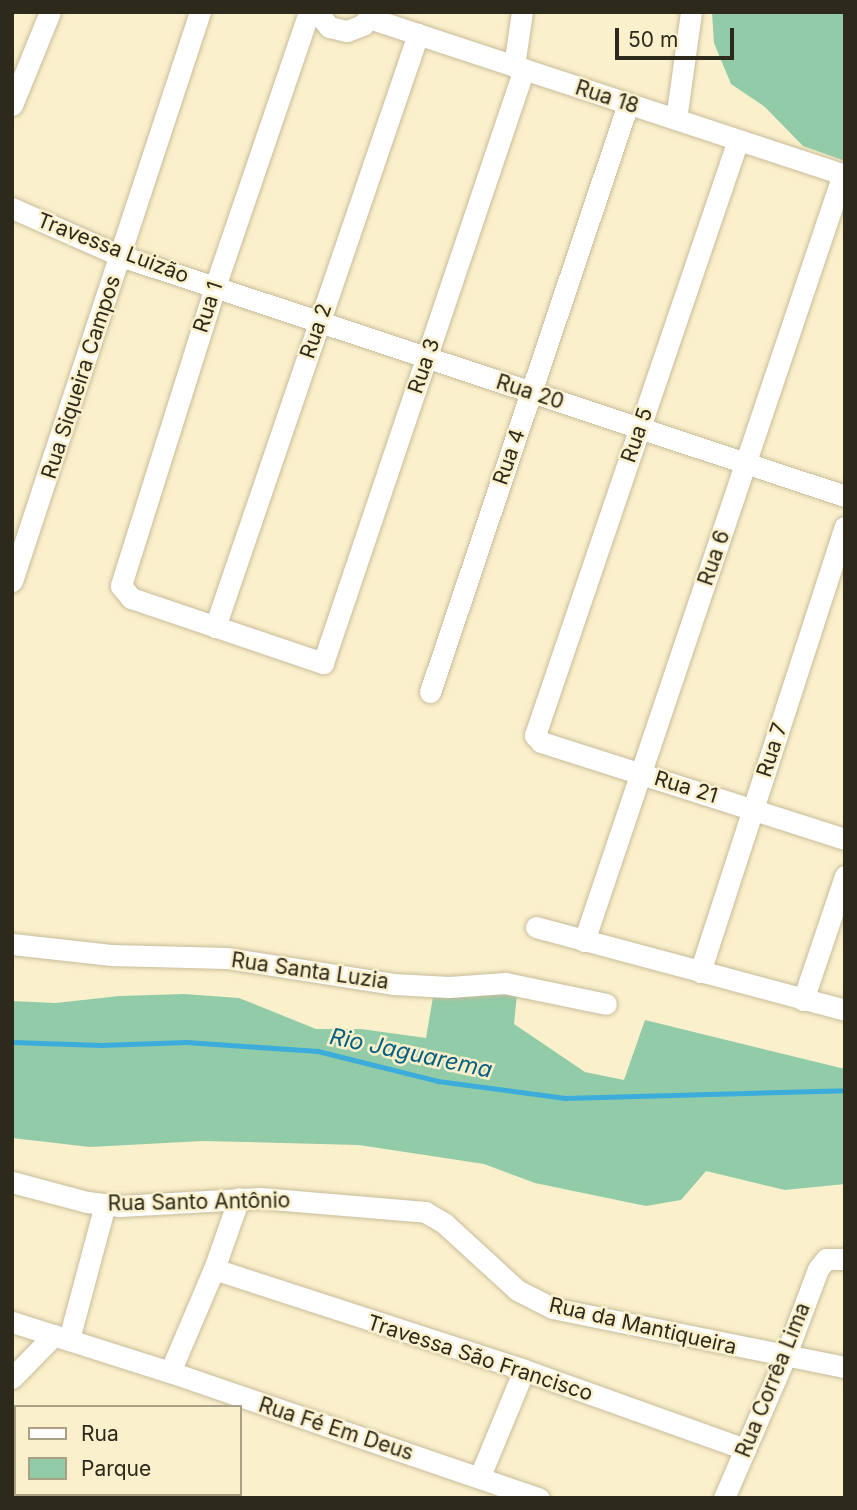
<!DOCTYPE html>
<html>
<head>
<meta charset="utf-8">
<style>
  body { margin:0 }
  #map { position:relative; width:857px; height:1510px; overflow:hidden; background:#fbf0cc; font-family:Inter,sans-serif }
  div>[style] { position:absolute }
  .green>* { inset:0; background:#92cba7 }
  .stream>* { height:4.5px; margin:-2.25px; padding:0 2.25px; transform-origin:2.25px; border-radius:2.25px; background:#3caddb }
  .roads { filter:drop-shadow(0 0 2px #c7bc9a) drop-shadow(0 0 2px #c7bc9a) }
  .minor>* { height:21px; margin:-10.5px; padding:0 10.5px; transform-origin:10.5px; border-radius:10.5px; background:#fff }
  span { translate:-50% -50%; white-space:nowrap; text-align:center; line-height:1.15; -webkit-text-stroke:5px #fbf0cc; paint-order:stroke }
  .street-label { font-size:21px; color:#2d291b }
  .water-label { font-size:23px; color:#056080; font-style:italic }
  .frame { position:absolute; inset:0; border:14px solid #2d291b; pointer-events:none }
  .legend { position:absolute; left:14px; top:1405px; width:228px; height:91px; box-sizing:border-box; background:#fbf0cc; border:2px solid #a9a085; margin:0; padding:9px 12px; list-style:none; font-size:21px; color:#2d291b }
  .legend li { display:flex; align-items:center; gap:14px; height:35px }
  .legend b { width:35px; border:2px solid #a9a085 }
  .scale { position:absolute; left:615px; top:28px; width:119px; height:32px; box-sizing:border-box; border:4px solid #2d291b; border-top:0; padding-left:9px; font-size:21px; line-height:24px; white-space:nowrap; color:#2d291b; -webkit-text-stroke:5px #fbf0cc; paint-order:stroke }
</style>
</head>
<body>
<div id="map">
  <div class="green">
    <div style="clip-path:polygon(712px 12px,845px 12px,845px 161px,803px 146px,765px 107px,731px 84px,714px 43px)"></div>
    <div style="clip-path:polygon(184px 994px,239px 998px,316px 1029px,361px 1029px,426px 1038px,433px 997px,517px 994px,514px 1024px,585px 1072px,624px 1080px,645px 1020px,845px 1069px,845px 1184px,785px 1190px,706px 1171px,681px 1200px,646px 1206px,535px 1183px,484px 1164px,359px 1145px,203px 1141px,90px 1147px,12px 1138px,12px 1001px,55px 1003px,120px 996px)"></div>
  </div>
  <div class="stream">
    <div style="left:12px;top:1042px;width:89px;rotate:1.9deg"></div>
    <div style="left:101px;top:1045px;width:85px;rotate:-2deg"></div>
    <div style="left:186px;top:1042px;width:132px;rotate:3.9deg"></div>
    <div style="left:318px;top:1051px;width:124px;rotate:14deg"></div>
    <div style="left:438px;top:1081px;width:128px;rotate:7.6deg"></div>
    <div style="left:565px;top:1098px;width:280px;rotate:-1.6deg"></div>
  </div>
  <div class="roads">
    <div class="minor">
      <div style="left:309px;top:12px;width:291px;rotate:108.9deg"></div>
      <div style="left:215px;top:287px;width:313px;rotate:107.5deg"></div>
      <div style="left:121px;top:586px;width:16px;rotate:50deg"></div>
      <div style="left:131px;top:598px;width:203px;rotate:18.7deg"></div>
      <div style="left:323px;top:663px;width:627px;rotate:-71.31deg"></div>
      <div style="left:317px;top:12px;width:19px;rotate:51deg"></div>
      <div style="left:329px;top:27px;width:18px;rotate:13deg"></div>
      <div style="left:347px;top:31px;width:17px;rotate:-21deg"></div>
      <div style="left:363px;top:25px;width:16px;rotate:-55deg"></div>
      <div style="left:369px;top:18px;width:501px;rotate:18.25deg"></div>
      <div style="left:514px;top:66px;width:55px;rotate:-81.6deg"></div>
      <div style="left:12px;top:105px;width:100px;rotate:-67.8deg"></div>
      <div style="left:676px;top:119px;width:108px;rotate:-82deg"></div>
      <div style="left:738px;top:140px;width:629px;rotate:108.84deg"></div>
      <div style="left:535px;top:735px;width:9px;rotate:49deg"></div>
      <div style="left:541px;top:742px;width:319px;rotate:17.7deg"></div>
      <div style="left:12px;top:208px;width:119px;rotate:23.8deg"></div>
      <div style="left:121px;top:256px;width:763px;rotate:18.34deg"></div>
      <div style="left:12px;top:581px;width:599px;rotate:-71.72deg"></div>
      <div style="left:215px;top:627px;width:627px;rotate:-71.1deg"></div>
      <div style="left:430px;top:692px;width:620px;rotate:-71.39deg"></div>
      <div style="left:536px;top:927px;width:320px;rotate:15deg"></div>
      <div style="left:584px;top:941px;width:810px;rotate:-71.34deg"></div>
      <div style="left:12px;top:944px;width:100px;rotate:6.3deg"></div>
      <div style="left:111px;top:955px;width:116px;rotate:1.5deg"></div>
      <div style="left:227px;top:958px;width:168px;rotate:8.9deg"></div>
      <div style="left:393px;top:984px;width:56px;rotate:3.1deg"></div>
      <div style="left:449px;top:987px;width:56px;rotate:-4.1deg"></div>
      <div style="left:505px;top:983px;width:103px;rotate:11.7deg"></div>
      <div style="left:700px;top:972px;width:468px;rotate:-72deg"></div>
      <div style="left:803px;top:1000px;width:131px;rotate:-71.3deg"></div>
      <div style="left:12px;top:1182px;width:78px;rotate:14.9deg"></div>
      <div style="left:87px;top:1202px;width:33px;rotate:7deg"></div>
      <div style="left:120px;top:1206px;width:140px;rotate:-3.3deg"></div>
      <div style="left:260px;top:1198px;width:166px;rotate:4.8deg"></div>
      <div style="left:425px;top:1212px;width:22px;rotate:30deg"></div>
      <div style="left:444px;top:1223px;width:99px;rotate:42.5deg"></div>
      <div style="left:517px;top:1290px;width:39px;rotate:27deg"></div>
      <div style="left:552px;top:1308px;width:299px;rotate:11.4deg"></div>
      <div style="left:214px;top:1269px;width:326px;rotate:18deg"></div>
      <div style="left:524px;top:1370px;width:235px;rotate:19.7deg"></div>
      <div style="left:12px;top:1322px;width:166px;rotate:17.6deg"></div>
      <div style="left:170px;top:1372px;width:390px;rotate:18.9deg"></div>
      <div style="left:69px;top:1339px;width:139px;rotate:-75deg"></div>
      <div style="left:170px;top:1372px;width:112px;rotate:-66.9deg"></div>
      <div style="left:214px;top:1269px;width:75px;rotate:-70.6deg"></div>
      <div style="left:12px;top:1378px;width:60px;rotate:-45.7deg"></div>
      <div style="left:480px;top:1476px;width:115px;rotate:-67.5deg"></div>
      <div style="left:724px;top:1498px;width:154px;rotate:-66.6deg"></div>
      <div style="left:785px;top:1357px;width:94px;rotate:-69.4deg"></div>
      <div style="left:818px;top:1269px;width:13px;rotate:-51deg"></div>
      <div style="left:826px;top:1259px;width:19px"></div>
    </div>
  </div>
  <div class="street-label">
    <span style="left:607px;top:97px;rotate:18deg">Rua 18</span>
    <span style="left:113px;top:248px;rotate:21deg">Travessa Luizão</span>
    <span style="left:208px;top:307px;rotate:-72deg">Rua 1</span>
    <span style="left:316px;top:331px;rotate:-71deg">Rua 2</span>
    <span style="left:424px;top:366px;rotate:-71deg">Rua 3</span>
    <span style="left:81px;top:377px;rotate:-72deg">Rua Siqueira Campos</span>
    <span style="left:530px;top:392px;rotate:18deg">Rua 20</span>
    <span style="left:637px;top:435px;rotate:-71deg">Rua 5</span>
    <span style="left:509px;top:457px;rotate:-71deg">Rua 4</span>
    <span style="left:714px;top:558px;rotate:-71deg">Rua 6</span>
    <span style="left:772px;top:750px;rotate:-72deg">Rua 7</span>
    <span style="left:686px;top:787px;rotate:17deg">Rua 21</span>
    <span style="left:310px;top:971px;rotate:8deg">Rua Santa Luzia</span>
    <span style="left:199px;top:1202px;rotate:-1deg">Rua Santo Antônio</span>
    <span style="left:643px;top:1326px;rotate:13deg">Rua da Mantiqueira</span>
    <span style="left:480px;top:1358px;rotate:18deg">Travessa São Francisco</span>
    <span style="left:773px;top:1380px;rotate:-68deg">Rua Corrêa Lima</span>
    <span style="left:336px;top:1429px;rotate:18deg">Rua Fé Em Deus</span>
  </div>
  <div class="water-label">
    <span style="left:411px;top:1053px;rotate:12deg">Rio Jaguarema</span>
  </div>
  <div class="frame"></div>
  <ul class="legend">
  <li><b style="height:9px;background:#fff"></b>Rua</li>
  <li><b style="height:19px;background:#92cba7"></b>Parque</li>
  </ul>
  <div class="scale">50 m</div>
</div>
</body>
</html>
